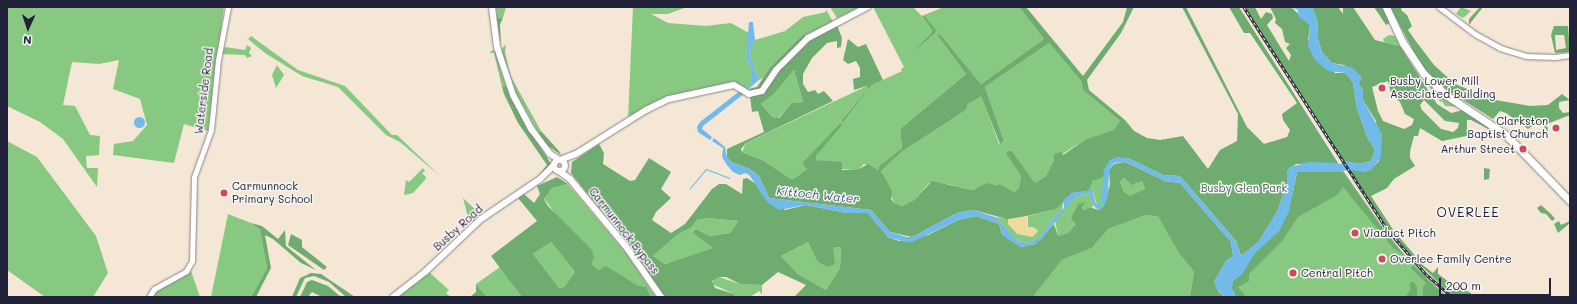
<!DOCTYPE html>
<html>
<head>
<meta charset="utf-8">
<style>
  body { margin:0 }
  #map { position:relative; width:1577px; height:304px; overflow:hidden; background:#f4e7d5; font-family:Mali,sans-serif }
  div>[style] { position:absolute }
  .green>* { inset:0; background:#88c981 }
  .forest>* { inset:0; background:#6ead6f }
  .sand>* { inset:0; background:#eeda9e }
  .water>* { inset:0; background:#72bae9 }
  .round { border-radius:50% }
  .stream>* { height:1px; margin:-0.5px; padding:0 0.5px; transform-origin:0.5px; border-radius:0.5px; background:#72bae9 }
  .river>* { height:7px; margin:-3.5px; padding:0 3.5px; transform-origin:3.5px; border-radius:3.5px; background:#72bae9 }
  .roads { filter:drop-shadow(0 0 1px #8b8488) drop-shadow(0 0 1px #8b8488) }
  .tertiary>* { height:5px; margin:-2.5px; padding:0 2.5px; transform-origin:2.5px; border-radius:2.5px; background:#fff }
  .secondary>* { height:6px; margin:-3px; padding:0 3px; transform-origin:3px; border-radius:3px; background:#fff }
  .secondary>.ring { margin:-3px; padding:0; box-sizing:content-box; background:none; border:6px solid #fff; border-radius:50% }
  .primary>* { height:7px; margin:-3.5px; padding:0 3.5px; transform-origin:3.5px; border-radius:3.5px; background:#fff }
  .rail>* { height:2.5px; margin-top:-1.25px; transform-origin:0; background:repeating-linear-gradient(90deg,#f6f6f2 0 3px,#22223b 0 6px); box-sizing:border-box; border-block:1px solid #22223b }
  .dots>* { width:11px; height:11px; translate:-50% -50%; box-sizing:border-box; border:2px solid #f6f6f2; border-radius:50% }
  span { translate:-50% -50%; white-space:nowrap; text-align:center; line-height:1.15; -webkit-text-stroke:3px #f6f6f2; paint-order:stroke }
  .poi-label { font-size:11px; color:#22223b }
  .left { translate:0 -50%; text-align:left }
  .right { translate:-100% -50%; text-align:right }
  .street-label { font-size:11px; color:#22223b }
  .park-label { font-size:11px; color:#465c54 }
  .water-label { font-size:12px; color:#3e5778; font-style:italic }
  .quarter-label { font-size:13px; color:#22223b; letter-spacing:1px }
  .frame { position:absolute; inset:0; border:8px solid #22223b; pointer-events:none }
  .north { position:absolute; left:8px; top:8px; width:40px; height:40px; -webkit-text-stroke:3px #f6f6f2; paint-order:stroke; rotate:183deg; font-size:11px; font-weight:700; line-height:16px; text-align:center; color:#22223b }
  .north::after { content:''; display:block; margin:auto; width:14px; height:18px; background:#22223b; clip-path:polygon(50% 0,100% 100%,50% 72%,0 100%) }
  .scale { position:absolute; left:1439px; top:278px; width:112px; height:18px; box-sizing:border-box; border:2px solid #22223b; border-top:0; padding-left:5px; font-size:12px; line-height:14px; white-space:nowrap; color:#22223b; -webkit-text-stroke:3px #f6f6f2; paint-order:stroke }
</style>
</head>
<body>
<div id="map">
  <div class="green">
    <div style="clip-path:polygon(7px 7px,224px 7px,208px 131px,184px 124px,174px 163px,113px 155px,114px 144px,133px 141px,147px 125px,140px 99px,113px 89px,119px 60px,99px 64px,72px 62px,63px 105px,75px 106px,90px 135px,100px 136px,99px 155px,86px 156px,87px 168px,98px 168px,97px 187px,63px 139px,40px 122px,7px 106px)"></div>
    <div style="clip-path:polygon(496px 7px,506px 7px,503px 17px,497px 19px)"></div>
    <div style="clip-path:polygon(633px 7px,687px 7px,668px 14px,651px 14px,668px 23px,706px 26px,731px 23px,749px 33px,746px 56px,752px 70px,752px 83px,746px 88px,733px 82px,683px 93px,660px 101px,628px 119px)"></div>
    <div style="clip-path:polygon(830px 7px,861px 7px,837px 18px)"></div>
    <div style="clip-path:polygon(873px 7px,913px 7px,922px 16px,932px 30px,931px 33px,909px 56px,936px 31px,924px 15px,944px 7px,1019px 7px,1044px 39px,981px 84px,940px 34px,937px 35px,966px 74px,900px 129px,902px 148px,880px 165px,878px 170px,864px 164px,859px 169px,842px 169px,841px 163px,816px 160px,816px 156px,840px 123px,804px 161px,807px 169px,795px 178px,791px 179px,764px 161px,742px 152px,746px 143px,867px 86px,868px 89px,842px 120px,844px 122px,872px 85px,902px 71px,901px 69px,904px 67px)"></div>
    <div style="clip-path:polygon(1461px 7px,1471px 11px,1463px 18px,1456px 14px)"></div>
    <div style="clip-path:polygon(826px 9px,833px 22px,806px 36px,804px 34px,765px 77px,759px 80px,749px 53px,755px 40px,785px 31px,803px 17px,826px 12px)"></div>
    <div style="clip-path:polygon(1389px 35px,1395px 36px,1400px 46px,1384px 42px,1383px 39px)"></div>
    <div style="clip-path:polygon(251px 36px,298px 70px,345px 86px,392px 135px,397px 135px,440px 176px,400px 142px,386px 135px,338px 87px,302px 76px,265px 53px,248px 39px)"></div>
    <div style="clip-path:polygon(1049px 43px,1081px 81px,1083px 90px,1120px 121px,1115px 130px,1086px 139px,1067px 151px,1054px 160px,1046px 176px,1035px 183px,1012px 151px,1006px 154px,1021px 176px,1019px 188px,1014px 192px,997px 186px,978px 187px,972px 190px,947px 184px,929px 183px,914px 200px,902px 206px,894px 203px,881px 171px,903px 151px,966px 110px,968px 104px,981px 95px,999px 144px,1004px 141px,985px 87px)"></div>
    <div style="clip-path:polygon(506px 44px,505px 52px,510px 75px,541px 131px,539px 134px,511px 85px,501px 50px)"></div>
    <div style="clip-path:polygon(247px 45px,251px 48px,249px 53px,252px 56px,247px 58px,245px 55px,222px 54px,225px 47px,245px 50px)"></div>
    <div style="clip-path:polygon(493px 50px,496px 53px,506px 86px,502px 87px,494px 53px,489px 53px)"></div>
    <div style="clip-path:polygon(277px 65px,284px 75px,276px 88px,272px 75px)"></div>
    <div style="clip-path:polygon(794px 70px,803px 102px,791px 103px,778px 118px,772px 117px,761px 104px,774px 94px)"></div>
    <div style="clip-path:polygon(1426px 82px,1443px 98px,1457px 107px,1445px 106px,1441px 100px,1441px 103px)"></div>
    <div style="clip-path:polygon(7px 141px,37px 157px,96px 236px,108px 273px,93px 297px,45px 297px,7px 270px)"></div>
    <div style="clip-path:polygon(1340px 166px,1396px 246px,1447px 297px,1230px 297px,1227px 285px,1287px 199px)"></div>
    <div style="clip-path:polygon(423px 168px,425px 171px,422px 173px,426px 177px,425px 180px,413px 193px,404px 195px,406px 180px,409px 182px)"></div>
    <div style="clip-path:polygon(1104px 175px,1103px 199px,1101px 205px,1097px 205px,1093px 192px,1089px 191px,1093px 181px)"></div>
    <div style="clip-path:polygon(1126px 178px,1129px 183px,1142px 181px,1145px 189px,1130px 197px,1124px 192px,1120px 182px)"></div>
    <div style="clip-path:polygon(568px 184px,627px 254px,656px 297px,651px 297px,645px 287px,637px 285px,606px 267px,599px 270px,591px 264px,544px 198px,552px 188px)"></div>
    <div style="clip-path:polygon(1089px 193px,1094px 206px,1084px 210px,1082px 207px,1085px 204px,1073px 215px,1076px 224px,1068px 233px,1058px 236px,1055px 221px,1074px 198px)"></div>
    <div style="clip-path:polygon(463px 198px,481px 215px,474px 222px,468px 217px)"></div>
    <div style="clip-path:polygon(1064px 200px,1062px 210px,1056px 215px,1040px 237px,1028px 243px,1018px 241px,995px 217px,1008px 219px,1008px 224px,1032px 237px,1038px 231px,1033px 227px,1028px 228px,1028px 216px,1056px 209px)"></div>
    <div style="clip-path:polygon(228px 214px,251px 223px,260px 230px,267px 268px,251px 297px,211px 297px)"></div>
    <div style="clip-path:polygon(1146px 215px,1158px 215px,1178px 252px,1194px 272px,1190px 297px,1033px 297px,1062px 260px,1092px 248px,1108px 229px)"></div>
    <div style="clip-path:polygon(708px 218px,738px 221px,730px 233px,710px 236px,696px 229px,692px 231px,714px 248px,665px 264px,653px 256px,677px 235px,692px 227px,697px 220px)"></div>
    <div style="clip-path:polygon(551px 242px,575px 272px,564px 287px,559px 288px,533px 254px)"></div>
    <div style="clip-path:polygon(808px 242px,817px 261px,833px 248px,841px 247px,840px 268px,826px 290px,798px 274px,781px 256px)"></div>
    <div style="clip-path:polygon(500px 267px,522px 297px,487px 297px,476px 284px)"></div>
    <div style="clip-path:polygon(191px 271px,200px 297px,152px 297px,160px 288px)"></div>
    <div style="clip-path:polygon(429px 272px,449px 290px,446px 293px,451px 297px,398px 297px)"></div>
    <div style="clip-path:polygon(719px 277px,740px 284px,762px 285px,762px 294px,759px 291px,750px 297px,735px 297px,734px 294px,712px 284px,714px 279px)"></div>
  </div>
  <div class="forest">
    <div style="clip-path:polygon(495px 7px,497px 19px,503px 17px,500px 25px,501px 46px)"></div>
    <div style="clip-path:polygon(evenodd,1019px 7px,1026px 7px,1083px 76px,1123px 22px,1127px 7px,1134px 7px,1121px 33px,1087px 80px,1089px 90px,1125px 120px,1134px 131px,1147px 138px,1160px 140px,1183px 136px,1208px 169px,1220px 150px,1237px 141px,1238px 114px,1182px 7px,1186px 7px,1247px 127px,1264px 144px,1287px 137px,1290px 130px,1283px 120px,1282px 114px,1297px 103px,1250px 33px,1244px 33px,1229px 7px,1239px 7px,1338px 163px,1296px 164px,1287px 171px,1287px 184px,1277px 212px,1258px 242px,1241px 256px,1236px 241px,1180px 176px,1163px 175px,1128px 158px,1110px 160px,1103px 177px,1093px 181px,1089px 191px,1072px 193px,1056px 209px,1010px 220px,974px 210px,957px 213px,912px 237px,890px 232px,871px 210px,769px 198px,759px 176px,750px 169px,731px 162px,727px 157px,727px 149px,764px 132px,758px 111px,752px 112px,749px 89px,757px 87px,770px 68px,804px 34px,809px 39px,837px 25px,842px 38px,841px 47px,837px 48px,837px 41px,827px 43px,812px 58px,803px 74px,803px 84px,808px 92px,815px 90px,818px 94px,824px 91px,833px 101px,746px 143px,741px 149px,742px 152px,764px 161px,791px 179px,795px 178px,807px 169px,803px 164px,804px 161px,840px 123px,842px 125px,816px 156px,816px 160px,842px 162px,842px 170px,859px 169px,868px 164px,878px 170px,880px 165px,902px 148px,900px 129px,966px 74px,937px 35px,940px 34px,981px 84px,1044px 39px,1019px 7px,1049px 43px,1081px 81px,1083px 90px,1120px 121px,1114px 130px,1086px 139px,1063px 155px,1061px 152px,1054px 154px,1054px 160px,1046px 176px,1035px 183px,1012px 151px,1007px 151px,1006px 154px,1021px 176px,1019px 188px,1014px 192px,999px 184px,997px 186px,987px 183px,972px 190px,932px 181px,914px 200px,902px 206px,894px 203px,891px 199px,892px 191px,881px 171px,903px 151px,966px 110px,968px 104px,981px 96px,1000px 144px,1004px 141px,985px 87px,1049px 43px,1019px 7px,794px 70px,803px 102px,791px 103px,779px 118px,772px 117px,761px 104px,774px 94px,794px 70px)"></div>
    <div style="clip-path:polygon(1245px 7px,1255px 7px,1261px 19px,1266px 12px,1272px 14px,1273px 18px,1267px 25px,1289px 61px,1291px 55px,1286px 48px,1290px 44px,1285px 42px,1282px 29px,1275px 23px,1276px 19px,1270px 7px,1291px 7px,1307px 22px,1310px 25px,1308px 40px,1335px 73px,1346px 73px,1353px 83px,1357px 108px,1367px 137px,1375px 150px,1371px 161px,1360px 164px,1343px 161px)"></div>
    <div style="clip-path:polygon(evenodd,1312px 7px,1338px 7px,1343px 14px,1343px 7px,1353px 7px,1375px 40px,1400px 46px,1437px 104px,1451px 113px,1464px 110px,1500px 135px,1471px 120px,1467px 120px,1467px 132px,1482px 131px,1481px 133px,1442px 141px,1420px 128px,1418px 136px,1414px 136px,1410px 151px,1410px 158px,1415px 166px,1394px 179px,1387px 188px,1371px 196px,1394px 231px,1424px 266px,1433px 273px,1438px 267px,1438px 274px,1463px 292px,1465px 290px,1471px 293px,1471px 297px,1454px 297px,1418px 263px,1388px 229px,1348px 170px,1372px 168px,1379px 161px,1376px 121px,1363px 100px,1363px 89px,1358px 84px,1360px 81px,1344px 65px,1332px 63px,1322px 52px,1317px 36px,1318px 22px,1312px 7px,1388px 81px,1391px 93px,1400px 102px,1405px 114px,1414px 119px,1412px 125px,1404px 129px,1383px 121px,1378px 111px,1372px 87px,1388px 81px,1312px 7px,1424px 100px,1445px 121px,1459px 123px,1458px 128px,1453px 132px,1441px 129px,1422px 110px,1420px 105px,1424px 100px)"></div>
    <div style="clip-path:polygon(1374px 7px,1382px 7px,1390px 23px,1386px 25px)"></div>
    <div style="clip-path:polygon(1390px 7px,1402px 7px,1401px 10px,1407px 15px,1412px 26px,1408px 30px,1415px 40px,1434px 65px,1455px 84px,1495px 100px,1530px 106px,1548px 105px,1562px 94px,1570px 100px,1559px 102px,1559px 108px,1563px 113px,1570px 112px,1570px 115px,1547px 124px,1548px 132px,1542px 124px,1536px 123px,1528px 129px,1506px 113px,1500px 111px,1493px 119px,1446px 89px,1422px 67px)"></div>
    <div style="clip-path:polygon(1480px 7px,1483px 7px,1469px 25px,1469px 19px)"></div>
    <div style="clip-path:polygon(924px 15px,937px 31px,909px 56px,931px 33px,932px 30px,922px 16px)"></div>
    <div style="clip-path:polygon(evenodd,1554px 26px,1568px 26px,1570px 52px,1555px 53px,1551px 35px,1554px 26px,1555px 35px,1564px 35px,1566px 48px,1556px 50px,1555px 35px)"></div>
    <div style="clip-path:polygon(848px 39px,858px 47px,866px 44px,883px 80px,872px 85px,843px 123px,842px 120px,868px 89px,867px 86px,854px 90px,853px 79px,860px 77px,860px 68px,856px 61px,848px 64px,843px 60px)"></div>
    <div style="clip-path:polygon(506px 86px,519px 113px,551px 164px,536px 179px,547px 165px,518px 123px,504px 94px,502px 87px)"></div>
    <div style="clip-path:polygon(541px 131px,559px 151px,561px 155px,547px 145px,539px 134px)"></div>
    <div style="clip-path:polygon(evenodd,599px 144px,604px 153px,603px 164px,630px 181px,635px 180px,649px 158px,671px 172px,661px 189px,671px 198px,656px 212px,652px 220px,671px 233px,685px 224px,712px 189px,719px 184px,726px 184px,742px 194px,743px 179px,747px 178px,756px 184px,763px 196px,785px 210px,806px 205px,847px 213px,868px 213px,888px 237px,899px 241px,928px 235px,958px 220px,976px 216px,999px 224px,1002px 234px,1021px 247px,1035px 244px,1054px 224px,1058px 236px,1068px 233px,1076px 224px,1071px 218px,1078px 204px,1086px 202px,1082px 207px,1084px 210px,1090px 207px,1098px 210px,1103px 207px,1110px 185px,1109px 170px,1114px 164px,1125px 162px,1165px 181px,1180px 183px,1231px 242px,1233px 256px,1226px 261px,1214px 282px,1219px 292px,1225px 297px,1190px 297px,1194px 272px,1178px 252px,1158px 216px,1146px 215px,1108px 229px,1092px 248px,1062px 260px,1033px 297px,794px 297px,806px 285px,778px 272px,762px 285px,740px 284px,726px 277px,719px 277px,712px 281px,715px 288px,734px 294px,735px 297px,665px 297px,636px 255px,571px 173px,572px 162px,599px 144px,1125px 178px,1131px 185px,1142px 181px,1145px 189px,1130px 196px,1124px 192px,1120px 182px,1125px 178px,599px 144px,708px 218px,738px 221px,730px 233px,710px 236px,696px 229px,692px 232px,713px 248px,665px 264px,653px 256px,677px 235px,692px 227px,697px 220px,708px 218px,599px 144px,808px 242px,817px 261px,827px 267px,835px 264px,833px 248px,841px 247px,840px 268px,826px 290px,798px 274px,781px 256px,808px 242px)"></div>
    <div style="clip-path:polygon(1484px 168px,1490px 169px,1489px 179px,1484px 180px)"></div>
    <div style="clip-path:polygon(1301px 170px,1343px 172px,1378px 222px,1406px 257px,1393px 248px,1343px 187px,1337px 195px,1298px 217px,1282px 241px,1249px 274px,1249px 281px,1238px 287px,1246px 297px,1236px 297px,1232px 288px,1233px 281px,1242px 274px,1255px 253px,1279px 231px,1289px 211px,1297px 172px)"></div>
    <div style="clip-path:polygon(evenodd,557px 177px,568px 184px,552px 188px,544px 199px,548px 206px,592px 250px,594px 258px,591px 264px,599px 270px,606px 266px,637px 285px,646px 287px,651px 297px,522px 297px,491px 256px,537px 221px,518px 198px,524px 194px,534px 203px,540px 194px,537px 186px,557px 177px,551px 242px,575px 272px,564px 287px,559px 288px,533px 254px,551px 242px)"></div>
    <div style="clip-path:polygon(1541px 205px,1552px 215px,1555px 219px,1552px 221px,1546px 214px,1541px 213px,1537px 208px)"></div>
    <div style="clip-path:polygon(1559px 221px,1561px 225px,1570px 221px,1570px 223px,1558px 233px,1554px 224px)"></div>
    <div style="clip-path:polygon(251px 223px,262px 226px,278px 239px,285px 230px,286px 246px,316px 270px,301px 263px,273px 239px,265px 235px,271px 268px,256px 297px,251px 297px,267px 268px,260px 230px)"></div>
    <div style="clip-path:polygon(291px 234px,302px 240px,302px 247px,327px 267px,324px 270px,288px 245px)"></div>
    <div style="clip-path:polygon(1413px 265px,1429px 281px,1447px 297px,1423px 296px,1423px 287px,1426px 283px,1411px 268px)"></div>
    <div style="clip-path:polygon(311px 273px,321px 274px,355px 297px,346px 297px,329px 282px,314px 276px,305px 278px,296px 297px,292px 297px,300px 278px)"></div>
    <div style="clip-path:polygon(312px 280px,328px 286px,341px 297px,322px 297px,312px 292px,308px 297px,300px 297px,307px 282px)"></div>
    <div style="clip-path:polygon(1410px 282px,1414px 282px,1417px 287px,1417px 297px,1406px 297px,1410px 290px)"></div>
    <div style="clip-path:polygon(476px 284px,487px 297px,470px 297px,476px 292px)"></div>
  </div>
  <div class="sand">
    <div style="clip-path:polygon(1028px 216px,1027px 227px,1033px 227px,1038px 231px,1032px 237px,1017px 234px,1008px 224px,1008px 219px)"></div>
  </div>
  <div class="water">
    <div style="clip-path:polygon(1291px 7px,1312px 7px,1318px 22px,1317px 36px,1322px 52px,1332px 63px,1353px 68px,1362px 78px,1358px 84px,1363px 89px,1363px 100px,1382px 134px,1381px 157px,1372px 169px,1366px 172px,1348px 170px,1343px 161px,1360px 164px,1371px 161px,1375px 150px,1367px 137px,1357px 108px,1353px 83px,1346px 73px,1328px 71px,1315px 60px,1308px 46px,1310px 25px,1298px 16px,1298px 10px)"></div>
    <div style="clip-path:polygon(749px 22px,753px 22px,755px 40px,749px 53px,759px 80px,747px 90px,746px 88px,752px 83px,752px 70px,746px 56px)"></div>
    <div style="clip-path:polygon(741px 90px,745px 93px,703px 126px,702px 129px,712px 137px,710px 140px,698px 132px,697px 127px,700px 122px)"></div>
    <div class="round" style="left:133.5px;top:116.5px;width:11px;height:11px"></div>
    <div style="clip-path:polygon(714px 138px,725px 147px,727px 157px,731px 162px,750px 169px,759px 176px,769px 198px,871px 210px,890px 232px,907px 237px,912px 237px,957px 213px,974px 210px,995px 217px,1018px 241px,1028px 243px,1040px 237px,1056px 215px,1064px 208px,1064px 200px,1072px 193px,1092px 190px,1096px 204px,1101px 205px,1104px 169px,1110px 160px,1117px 157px,1128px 158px,1163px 175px,1180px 176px,1236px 241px,1241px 256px,1258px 242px,1277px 212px,1287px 184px,1287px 171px,1290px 167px,1309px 162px,1338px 163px,1343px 172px,1297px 172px,1289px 211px,1279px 231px,1255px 253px,1242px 274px,1233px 281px,1232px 288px,1236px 297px,1225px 297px,1216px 288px,1214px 282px,1226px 261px,1233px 256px,1231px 242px,1180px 183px,1165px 181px,1125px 162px,1114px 163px,1109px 170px,1108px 197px,1103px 207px,1098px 210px,1094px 206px,1089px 193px,1074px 198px,1041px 240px,1035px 244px,1021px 247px,1003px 236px,999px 224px,976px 216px,958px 220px,912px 242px,905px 242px,888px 237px,868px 213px,847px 213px,806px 205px,779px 210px,767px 202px,750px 176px,746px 173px,740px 175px,733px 172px,727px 165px,722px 157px,723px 148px,712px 141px)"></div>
  </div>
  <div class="stream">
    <div style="left:690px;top:188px;width:25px;rotate:-50deg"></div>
    <div style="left:706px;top:169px;width:25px;rotate:21deg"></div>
  </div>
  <div class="river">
    <div style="left:1331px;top:167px;width:23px;rotate:-2deg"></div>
  </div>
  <div class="roads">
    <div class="tertiary">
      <div style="left:1439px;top:7px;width:45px;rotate:36.9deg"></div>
      <div style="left:1475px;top:34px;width:29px;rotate:29deg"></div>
      <div style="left:1500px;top:48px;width:27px;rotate:17deg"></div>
      <div style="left:1526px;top:56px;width:29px;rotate:2deg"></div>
      <div style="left:1555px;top:57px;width:15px;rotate:-8deg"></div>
      <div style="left:149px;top:297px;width:9px;rotate:-58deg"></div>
      <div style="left:154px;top:289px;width:37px;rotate:-29deg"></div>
      <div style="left:186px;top:271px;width:12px;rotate:-59deg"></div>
      <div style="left:192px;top:261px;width:84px;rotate:-88.6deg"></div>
      <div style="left:194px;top:177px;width:50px;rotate:-70.1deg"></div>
      <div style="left:211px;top:130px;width:70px;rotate:-84.3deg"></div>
      <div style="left:218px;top:60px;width:54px;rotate:-79.3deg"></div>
    </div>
    <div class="secondary">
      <div style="left:492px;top:7px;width:40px;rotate:82.9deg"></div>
      <div style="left:497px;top:47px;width:51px;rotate:71.6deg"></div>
      <div style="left:513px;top:95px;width:40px;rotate:62deg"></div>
      <div style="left:532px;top:130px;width:30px;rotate:53deg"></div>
      <div style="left:550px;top:154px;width:9px;rotate:32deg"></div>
      <div class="ring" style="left:553.5px;top:159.5px;width:5px;height:5px"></div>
      <div style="left:560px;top:160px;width:17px;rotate:-21deg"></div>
      <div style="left:576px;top:154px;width:83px;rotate:-32.2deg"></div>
      <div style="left:646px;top:110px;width:25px;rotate:-26deg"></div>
      <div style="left:669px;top:99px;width:66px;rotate:-12.2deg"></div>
      <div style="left:734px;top:85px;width:17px;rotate:31deg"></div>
      <div style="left:749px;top:94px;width:13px;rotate:-13deg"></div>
      <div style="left:762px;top:91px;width:25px;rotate:-56deg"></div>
      <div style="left:776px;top:70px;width:45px;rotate:-45deg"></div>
      <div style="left:808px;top:38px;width:67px;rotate:-27.7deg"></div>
      <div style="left:559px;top:171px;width:14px;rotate:36deg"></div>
      <div style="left:570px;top:179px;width:89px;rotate:50.4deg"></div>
      <div style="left:627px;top:248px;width:60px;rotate:55.2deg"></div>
      <div style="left:393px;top:297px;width:41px;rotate:-38deg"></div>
      <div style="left:425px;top:272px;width:77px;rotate:-43.4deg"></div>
      <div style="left:481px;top:219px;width:71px;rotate:-34.1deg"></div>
      <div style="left:540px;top:179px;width:20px;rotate:-45deg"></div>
    </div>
    <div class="primary">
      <div style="left:1386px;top:7px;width:40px;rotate:65deg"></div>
      <div style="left:1403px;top:43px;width:37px;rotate:56deg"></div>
      <div style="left:1424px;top:74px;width:30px;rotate:44deg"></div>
      <div style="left:1446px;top:95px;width:72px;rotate:33.7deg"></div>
      <div style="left:1506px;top:135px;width:92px;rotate:45.9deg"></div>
    </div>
  </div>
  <div class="rail">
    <div style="left:1244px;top:7px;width:264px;rotate:57.2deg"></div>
    <div style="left:1387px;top:229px;width:60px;rotate:49.1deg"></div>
    <div style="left:1426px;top:274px;width:35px;rotate:41deg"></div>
  </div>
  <div class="dots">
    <div style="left:1382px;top:88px;background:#d1495b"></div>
    <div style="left:1556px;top:128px;background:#d1495b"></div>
    <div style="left:1523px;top:149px;background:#d1495b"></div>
    <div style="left:224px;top:193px;background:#d1495b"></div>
    <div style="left:1355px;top:233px;background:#d1495b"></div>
    <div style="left:1382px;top:259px;background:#d1495b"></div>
    <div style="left:1293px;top:273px;background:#d1495b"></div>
  </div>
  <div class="poi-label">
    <span class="left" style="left:1390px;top:88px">Busby Lower Mill<br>Associated Building</span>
    <span class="right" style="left:1548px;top:128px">Clarkston<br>Baptist Church</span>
    <span class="right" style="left:1515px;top:149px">Arthur Street</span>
    <span class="left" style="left:232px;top:193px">Carmunnock<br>Primary School</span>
    <span class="left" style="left:1363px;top:233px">Viaduct Pitch</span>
    <span class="left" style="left:1390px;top:259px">Overlee Family Centre</span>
    <span class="left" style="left:1301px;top:273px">Central Pitch</span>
  </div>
  <div class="street-label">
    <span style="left:204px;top:91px;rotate:-83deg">Waterside Road</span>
    <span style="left:458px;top:228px;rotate:-42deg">Busby Road</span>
    <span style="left:624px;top:231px;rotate:52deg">Carmunnock Bypass</span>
  </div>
  <div class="park-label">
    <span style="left:1244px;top:188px">Busby Glen Park</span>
  </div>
  <div class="water-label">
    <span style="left:818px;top:195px;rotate:6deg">Kittoch Water</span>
  </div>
  <div class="quarter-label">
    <span style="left:1468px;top:212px">OVERLEE</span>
  </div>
  <div class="frame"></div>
  <div class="north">N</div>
  <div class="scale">200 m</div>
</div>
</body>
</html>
